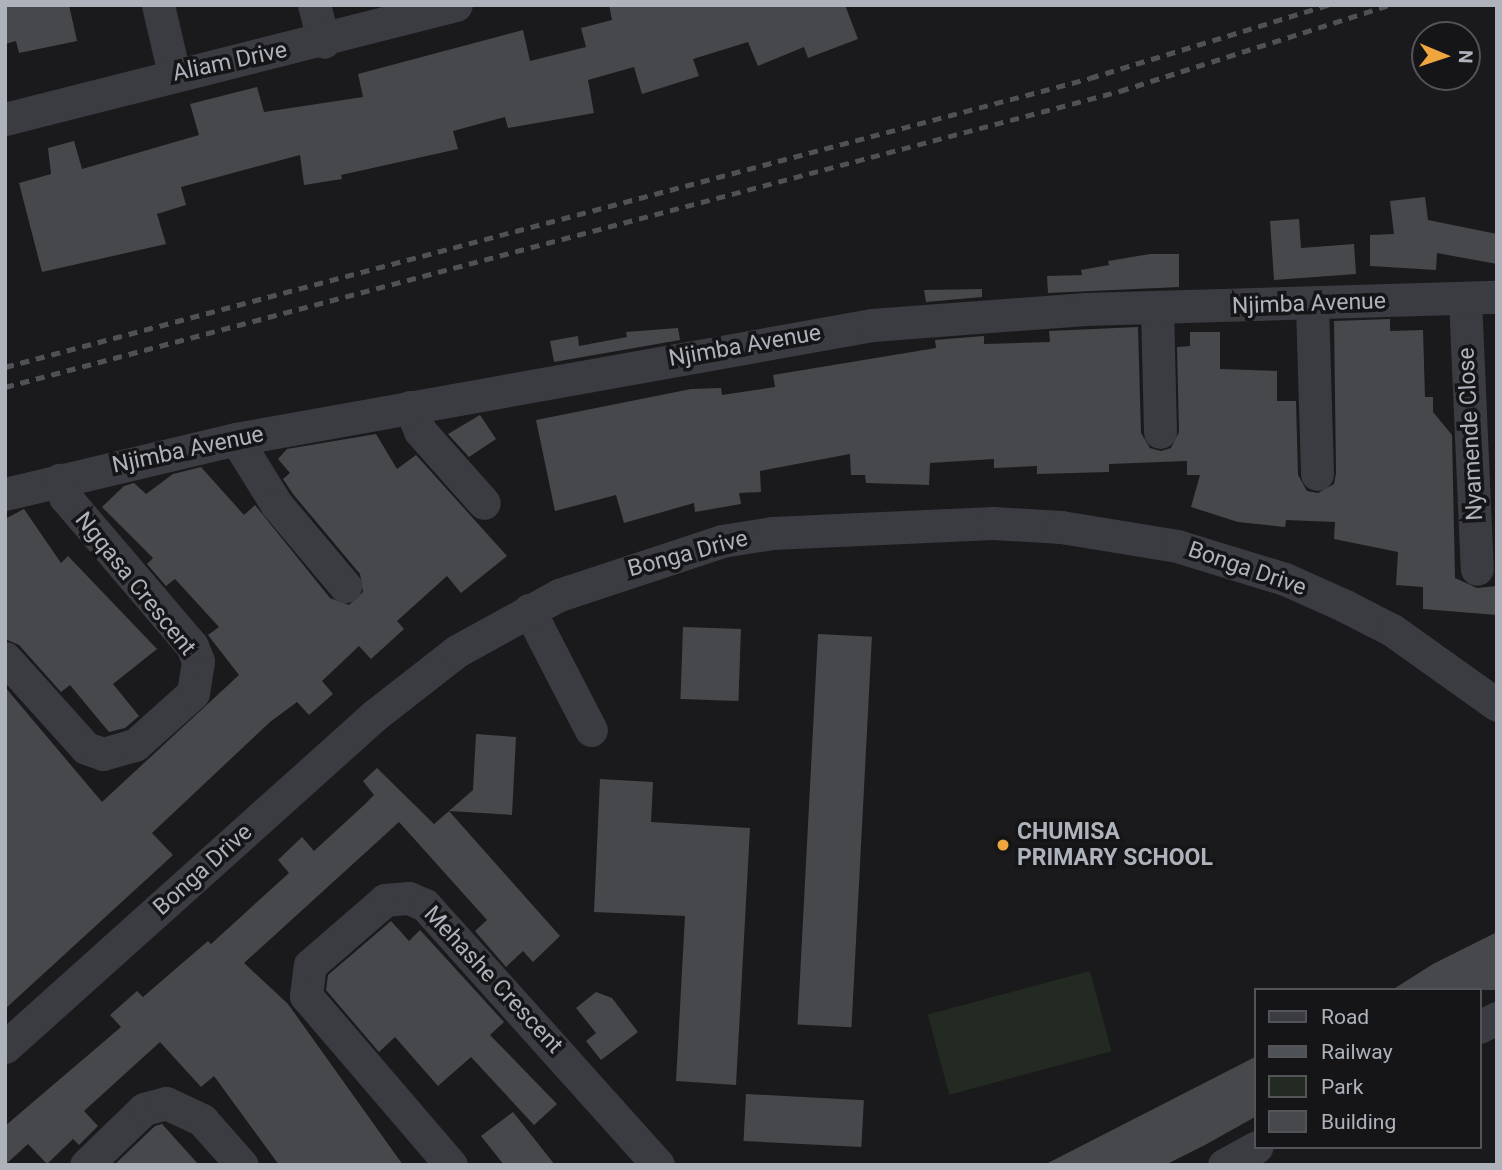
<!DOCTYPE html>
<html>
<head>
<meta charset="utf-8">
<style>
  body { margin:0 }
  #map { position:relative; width:1502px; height:1170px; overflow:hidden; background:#1a1a1c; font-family:Roboto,sans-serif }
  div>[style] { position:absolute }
  .green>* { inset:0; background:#222a22; transform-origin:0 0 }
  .building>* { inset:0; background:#47484c; transform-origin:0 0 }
  .minor>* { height:33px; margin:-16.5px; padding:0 16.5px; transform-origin:16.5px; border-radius:16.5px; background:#3b3c41 }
  .rail>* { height:5px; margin-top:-2.5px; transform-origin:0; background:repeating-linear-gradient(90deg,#4e5156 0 9px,transparent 0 16px) }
  .dots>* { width:19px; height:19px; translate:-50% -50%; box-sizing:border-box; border:4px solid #151517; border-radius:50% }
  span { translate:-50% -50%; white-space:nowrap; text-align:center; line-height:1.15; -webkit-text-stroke:7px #151517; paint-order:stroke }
  .street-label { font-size:23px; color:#adb2bb }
  .poi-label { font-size:23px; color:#adb2bb; font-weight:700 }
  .left { translate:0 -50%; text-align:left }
  .frame { position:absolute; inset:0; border:7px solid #adb2bb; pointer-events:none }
  .legend { position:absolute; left:1254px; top:988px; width:228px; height:161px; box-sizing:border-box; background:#151517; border:2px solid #525459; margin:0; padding:9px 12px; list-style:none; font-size:21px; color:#adb2bb }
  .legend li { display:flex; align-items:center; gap:14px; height:35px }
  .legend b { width:35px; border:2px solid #525459 }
  .north { position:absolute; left:1411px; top:21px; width:70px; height:70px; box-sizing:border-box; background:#151517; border:2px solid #525459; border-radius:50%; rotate:92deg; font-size:19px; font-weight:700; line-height:28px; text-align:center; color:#adb2bb }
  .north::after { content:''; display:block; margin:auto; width:24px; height:32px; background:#efa63f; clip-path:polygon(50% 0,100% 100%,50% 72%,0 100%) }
</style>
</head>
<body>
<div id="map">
  <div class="green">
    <div style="left:1090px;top:971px;width:83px;height:168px;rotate:75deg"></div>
  </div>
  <div class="building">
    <div style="clip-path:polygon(5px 5px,69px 5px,77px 41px,19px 53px,16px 41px,5px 44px)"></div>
    <div style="clip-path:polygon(609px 5px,845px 5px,858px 39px,808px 58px,804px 47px,758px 66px,748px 42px,693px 59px,699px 76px,642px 94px,634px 67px,588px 80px,594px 113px,508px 128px,505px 117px,453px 131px,458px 149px,341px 175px,342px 179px,304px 185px,300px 155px,181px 187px,186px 205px,157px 214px,166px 244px,42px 272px,19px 183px,51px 174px,48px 148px,74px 141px,82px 169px,199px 135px,190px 104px,257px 87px,264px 112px,363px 97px,358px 74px,523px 30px,530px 61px,586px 47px,581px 28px,612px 20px)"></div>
    <div style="clip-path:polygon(1425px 197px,1428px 220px,1497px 234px,1497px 264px,1437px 253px,1436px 270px,1370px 266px,1370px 235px,1394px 234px,1390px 201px)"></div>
    <div style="clip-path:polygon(1299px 219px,1301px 248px,1354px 244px,1356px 274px,1274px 280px,1270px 221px)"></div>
    <div style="clip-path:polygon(1150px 254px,1179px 254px,1179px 287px,1048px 293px,1047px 276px,1082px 275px,1081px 270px,1109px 265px,1108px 261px)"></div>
    <div style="clip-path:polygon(982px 289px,982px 297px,926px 302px,924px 290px)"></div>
    <div style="clip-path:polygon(1390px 319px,1390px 331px,1423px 330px,1425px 397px,1433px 397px,1433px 412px,1452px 435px,1455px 578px,1477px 588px,1497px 586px,1497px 615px,1423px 609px,1423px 587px,1396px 585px,1398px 552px,1334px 539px,1335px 522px,1286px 520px,1285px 527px,1238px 522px,1191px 507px,1200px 475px,1187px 475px,1187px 461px,1109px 464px,1109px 472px,1037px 474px,1037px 466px,994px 468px,994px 459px,930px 463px,929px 485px,866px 483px,865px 475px,851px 475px,850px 454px,760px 471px,761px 492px,739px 493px,741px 504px,695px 512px,694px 503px,624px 523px,616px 495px,555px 511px,536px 420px,691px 389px,721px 388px,722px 395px,775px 387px,773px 375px,936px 348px,935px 340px,984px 336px,984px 344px,1050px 342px,1049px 331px,1138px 327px,1141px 433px,1150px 448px,1161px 451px,1171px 448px,1179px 432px,1177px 347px,1190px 346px,1190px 332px,1220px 332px,1220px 369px,1277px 371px,1277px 401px,1296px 401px,1298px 475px,1307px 491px,1318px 493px,1334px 484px,1336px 473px,1334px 321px)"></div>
    <div style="clip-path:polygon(678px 328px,680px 340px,554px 362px,550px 341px,578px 336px,579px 346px,627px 337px,626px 332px)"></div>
    <div style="clip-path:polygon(480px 415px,496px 439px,469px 457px,448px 434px)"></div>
    <div style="clip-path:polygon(376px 434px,397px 469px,416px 455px,507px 556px,461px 593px,447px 576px,397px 621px,404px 629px,371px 659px,359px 646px,322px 681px,333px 694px,309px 715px,297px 702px,270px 722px,152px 833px,173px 855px,5px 1009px,5px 687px,102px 802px,239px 675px,208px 635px,219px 627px,175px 579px,166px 586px,147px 564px,153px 558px,102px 507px,124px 486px,134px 483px,146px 494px,173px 474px,201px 467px,244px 515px,255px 505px,330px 598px,349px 605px,363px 592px,360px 574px,293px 494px,283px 479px,290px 473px,278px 459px,287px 449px)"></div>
    <div style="clip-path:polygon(24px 509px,61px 563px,68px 556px,157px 649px,113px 684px,139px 716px,125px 728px,109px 732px,70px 685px,61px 692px,19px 645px,5px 639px,5px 519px)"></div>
    <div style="left:683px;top:627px;width:58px;height:72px;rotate:2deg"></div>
    <div style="left:818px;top:634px;width:54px;height:391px;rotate:3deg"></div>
    <div style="clip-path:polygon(476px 734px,516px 737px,512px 815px,449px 811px,473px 790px)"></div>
    <div style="clip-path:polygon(377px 768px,434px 824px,449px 811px,560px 936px,533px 962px,523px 951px,506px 967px,475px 931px,487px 920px,399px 822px,244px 963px,288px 1004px,403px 1165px,279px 1165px,214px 1076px,201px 1087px,160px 1042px,84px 1111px,98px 1126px,79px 1145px,73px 1139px,47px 1164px,28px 1144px,5px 1165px,5px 1126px,121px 1027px,110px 1015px,137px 991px,143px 997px,208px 941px,211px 944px,289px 873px,278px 860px,302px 837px,314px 851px,363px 806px,374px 795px,363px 781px)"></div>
    <div style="clip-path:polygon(600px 779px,653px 782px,651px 822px,750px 828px,736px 1085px,676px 1081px,685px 916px,594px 912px)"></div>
    <div style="clip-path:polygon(391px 921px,409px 941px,420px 930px,504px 1022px,490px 1035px,557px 1104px,534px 1125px,471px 1057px,438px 1086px,395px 1037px,379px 1052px,326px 990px,328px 975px)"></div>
    <div style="clip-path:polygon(1497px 932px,1497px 990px,1392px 990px,1433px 964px)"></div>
    <div style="clip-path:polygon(596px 992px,612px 998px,638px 1032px,601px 1060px,586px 1041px,596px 1033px,576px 1008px)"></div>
    <div style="clip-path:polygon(1255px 1057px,1255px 1117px,1205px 1145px,1165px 1165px,1044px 1165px)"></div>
    <div style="left:746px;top:1094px;width:118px;height:47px;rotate:3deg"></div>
    <div style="clip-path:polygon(513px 1112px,555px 1165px,504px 1165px,481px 1136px)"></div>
    <div style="clip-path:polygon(162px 1124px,199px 1165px,114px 1165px,155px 1126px)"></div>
  </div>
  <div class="minor">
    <div style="left:158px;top:5px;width:71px;rotate:76.9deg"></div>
    <div style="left:314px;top:5px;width:38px;rotate:75deg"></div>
    <div style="left:5px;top:119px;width:465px;rotate:-14.2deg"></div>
    <div style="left:1465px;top:299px;width:270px;rotate:87.5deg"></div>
    <div style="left:1312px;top:304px;width:170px;rotate:88.3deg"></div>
    <div style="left:1157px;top:309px;width:123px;rotate:88.6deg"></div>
    <div style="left:410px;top:407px;width:26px;rotate:67deg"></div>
    <div style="left:420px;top:431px;width:96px;rotate:48.4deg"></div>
    <div style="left:236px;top:439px;width:78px;rotate:58.2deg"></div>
    <div style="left:277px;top:505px;width:106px;rotate:50deg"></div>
    <div style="left:5px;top:494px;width:237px;rotate:-13.4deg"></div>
    <div style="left:236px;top:439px;width:646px;rotate:-10.16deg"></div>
    <div style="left:872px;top:325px;width:214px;rotate:-4.3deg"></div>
    <div style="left:1085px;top:309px;width:412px;rotate:-1.7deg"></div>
    <div style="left:529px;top:610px;width:135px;rotate:62.7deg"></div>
    <div style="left:5px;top:658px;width:121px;rotate:48deg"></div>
    <div style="left:86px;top:748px;width:18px;rotate:19deg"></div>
    <div style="left:103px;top:754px;width:33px;rotate:-16deg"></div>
    <div style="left:135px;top:745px;width:78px;rotate:-41.9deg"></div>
    <div style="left:193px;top:693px;width:32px;rotate:-81deg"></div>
    <div style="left:198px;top:661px;width:16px;rotate:-112deg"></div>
    <div style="left:192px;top:646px;width:196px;rotate:-130.4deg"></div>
    <div style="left:65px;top:497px;width:18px;rotate:-106deg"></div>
    <div style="left:1479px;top:1027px;width:20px;rotate:-27deg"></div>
    <div style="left:5px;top:1047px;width:497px;rotate:-41.9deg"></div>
    <div style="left:375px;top:715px;width:104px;rotate:-38deg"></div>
    <div style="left:457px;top:651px;width:116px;rotate:-28.8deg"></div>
    <div style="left:559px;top:595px;width:172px;rotate:-18.3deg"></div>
    <div style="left:722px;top:541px;width:51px;rotate:-9.1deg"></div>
    <div style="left:772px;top:533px;width:221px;rotate:-2.6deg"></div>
    <div style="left:993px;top:523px;width:68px;rotate:3.4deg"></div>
    <div style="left:1061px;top:527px;width:118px;rotate:9.3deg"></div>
    <div style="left:1177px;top:546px;width:113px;rotate:17deg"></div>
    <div style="left:1285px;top:579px;width:66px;rotate:24.2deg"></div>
    <div style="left:1345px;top:606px;width:53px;rotate:27.1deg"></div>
    <div style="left:1392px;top:630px;width:129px;rotate:35.5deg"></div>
    <div style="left:86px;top:1165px;width:81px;rotate:-44deg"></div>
    <div style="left:144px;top:1109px;width:23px;rotate:-15deg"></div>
    <div style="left:166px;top:1103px;width:40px;rotate:25deg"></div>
    <div style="left:202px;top:1120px;width:60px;rotate:48.4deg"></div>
    <div style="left:451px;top:1165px;width:223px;rotate:-130.6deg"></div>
    <div style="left:306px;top:996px;width:31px;rotate:-83deg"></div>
    <div style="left:310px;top:965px;width:99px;rotate:-40.9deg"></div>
    <div style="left:385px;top:900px;width:24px;rotate:-5deg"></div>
    <div style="left:409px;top:898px;width:17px;rotate:24deg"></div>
    <div style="left:425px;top:905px;width:349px;rotate:48.1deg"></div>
    <div style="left:1224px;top:1165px;width:37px;rotate:-29deg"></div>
  </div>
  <div class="rail">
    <div style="left:5px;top:367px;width:1123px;rotate:-14.91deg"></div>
    <div style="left:1090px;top:78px;width:249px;rotate:-17.1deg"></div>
    <div style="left:5px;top:387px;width:1154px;rotate:-14.87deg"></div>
    <div style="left:1120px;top:91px;width:283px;rotate:-17.7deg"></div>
  </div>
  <div class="dots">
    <div style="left:1003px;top:845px;background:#efa63f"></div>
  </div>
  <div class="street-label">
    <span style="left:230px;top:62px;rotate:-12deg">Aliam Drive</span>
    <span style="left:1309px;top:304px;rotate:-2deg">Njimba Avenue</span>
    <span style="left:745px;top:346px;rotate:-10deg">Njimba Avenue</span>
    <span style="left:1471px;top:434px;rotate:-93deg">Nyamende Close</span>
    <span style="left:188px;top:450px;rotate:-12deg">Njimba Avenue</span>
    <span style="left:688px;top:554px;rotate:-15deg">Bonga Drive</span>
    <span style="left:1247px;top:569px;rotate:19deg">Bonga Drive</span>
    <span style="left:135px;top:584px;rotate:51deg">Ngqasa Crescent</span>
    <span style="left:203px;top:870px;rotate:-42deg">Bonga Drive</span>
    <span style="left:493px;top:980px;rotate:47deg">Mehashe Crescent</span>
  </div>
  <div class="poi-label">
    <span class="left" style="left:1017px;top:845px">CHUMISA<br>PRIMARY SCHOOL</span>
  </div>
  <div class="frame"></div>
  <ul class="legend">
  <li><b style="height:9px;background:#3b3c41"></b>Road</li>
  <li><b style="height:9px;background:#4e5156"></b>Railway</li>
  <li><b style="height:19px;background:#222a22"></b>Park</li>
  <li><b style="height:19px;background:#47484c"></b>Building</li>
  </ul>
  <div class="north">N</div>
</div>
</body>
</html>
